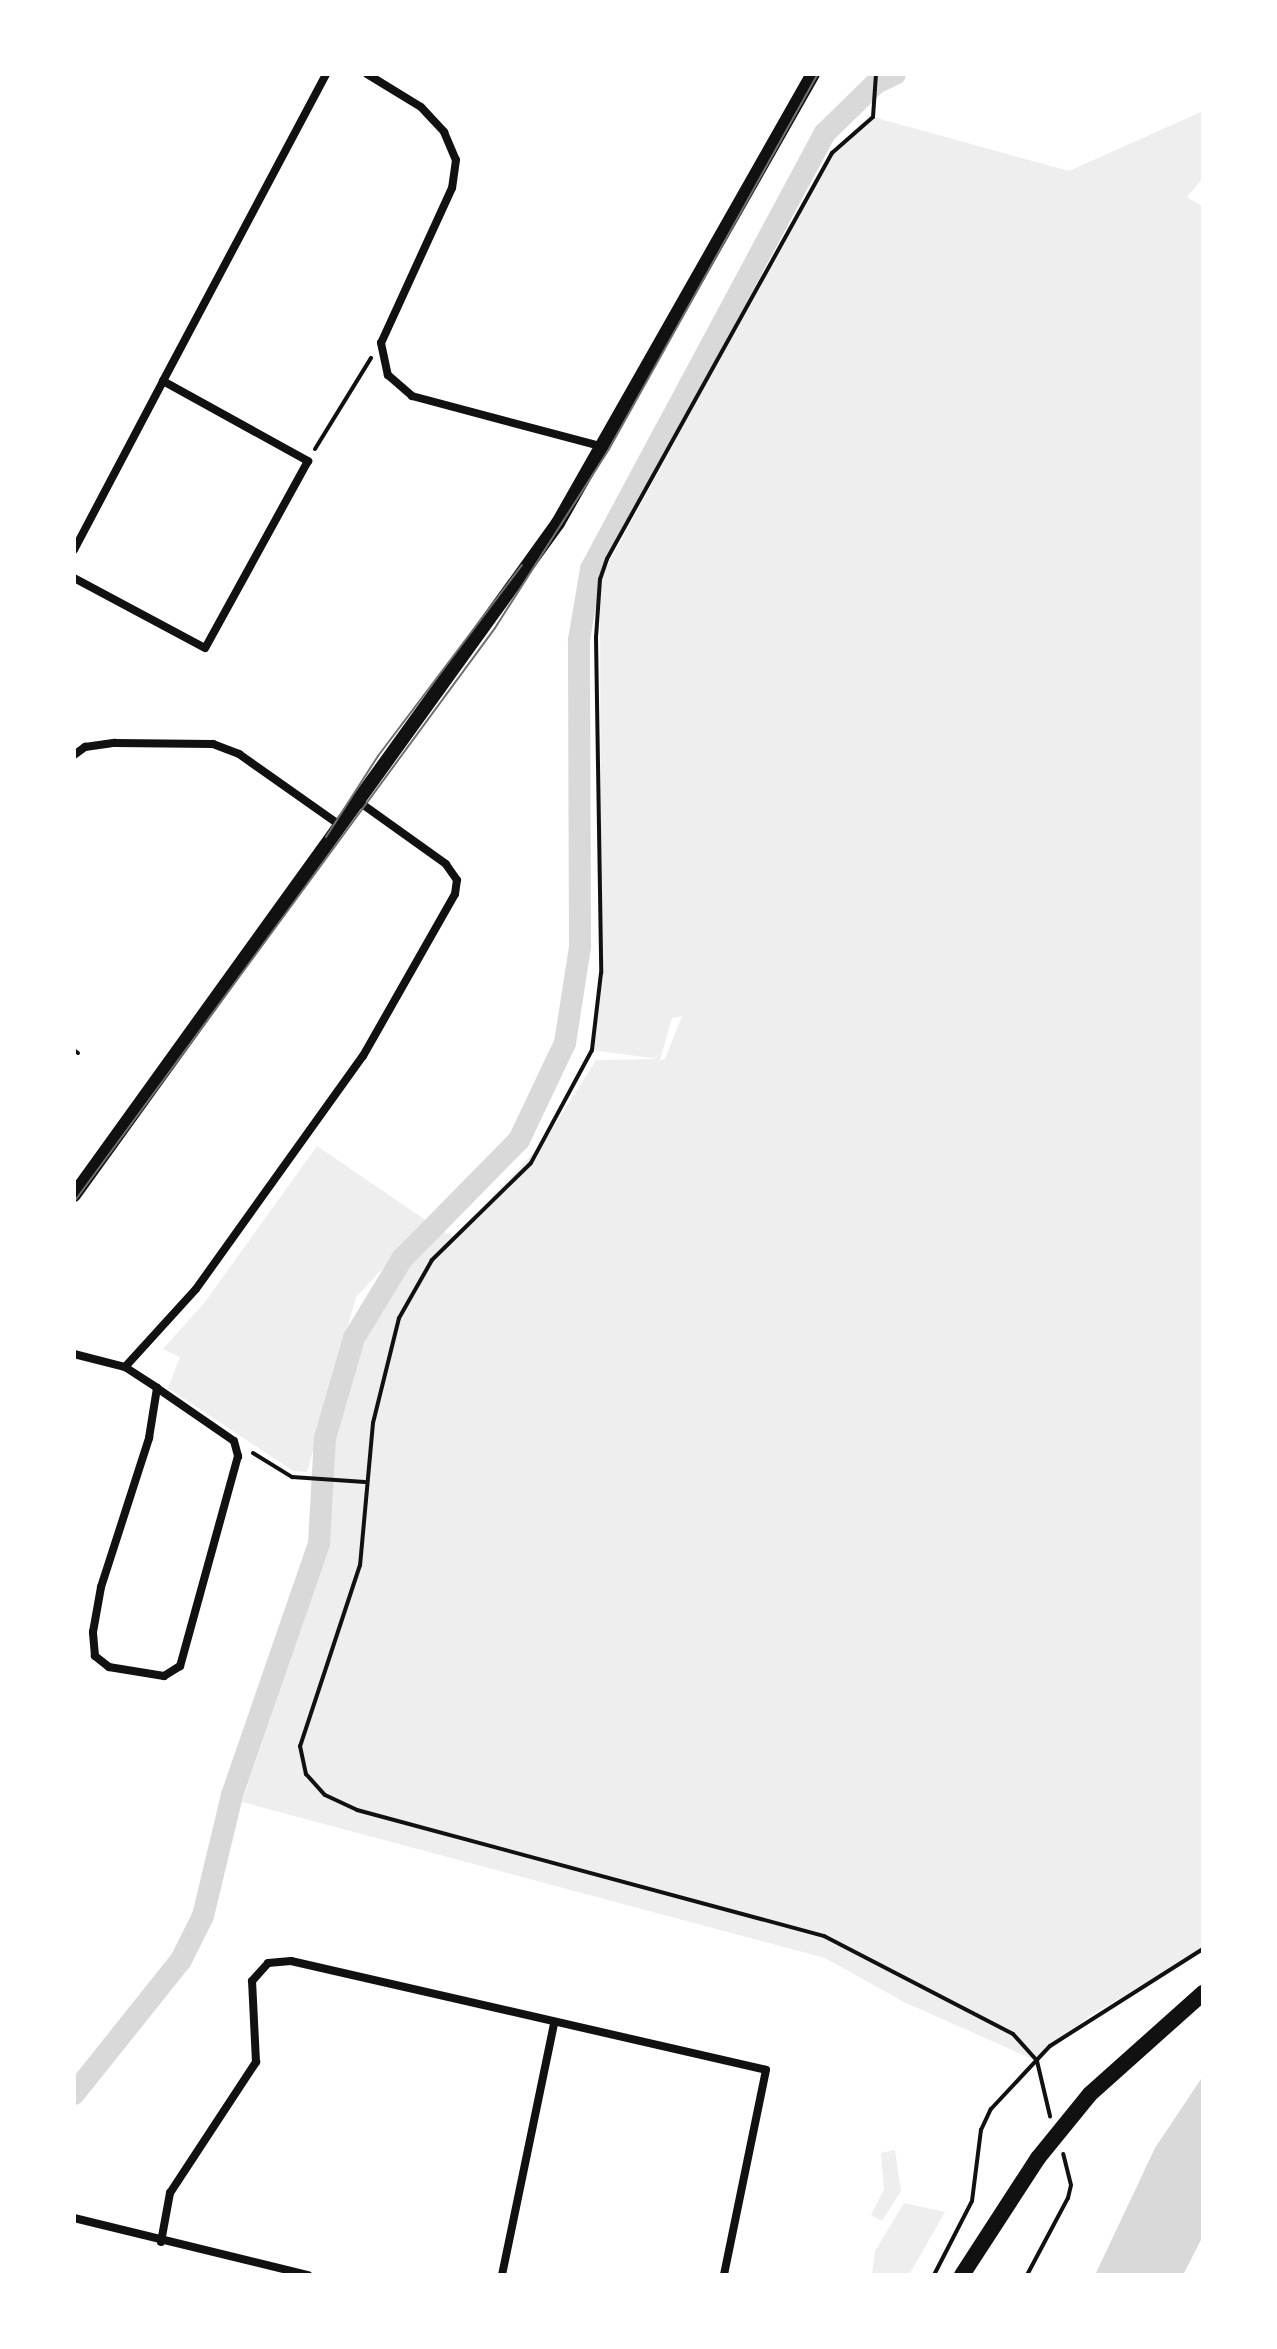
<!DOCTYPE html>
<html>
<head>
<meta charset="utf-8">
<style>
  body { margin:0 }
  #map { position:relative; width:1277px; height:2349px; overflow:hidden; background:#fff; font-family:Cabin,sans-serif }
  div>[style] { position:absolute }
  .green>* { inset:0; background:#eee }
  .water>* { inset:0; background:#d9d9d9 }
  .canal>* { height:22px; margin:-11px; padding:0 11px; transform-origin:11px; border-radius:11px; background:#d9d9d9 }
  .path>* { height:4px; margin:-2px; padding:0 2px; transform-origin:2px; border-radius:2px; background:#111 }
  .minor>* { height:8px; margin:-4px; padding:0 4px; transform-origin:4px; border-radius:4px; background:#111 }
  .secondary>* { height:14px; margin:-7px; padding:0 7px; transform-origin:7px; border-radius:7px; background:#111 }
  .primary>* { height:16px; margin:-8px; padding:0 8px; transform-origin:8px; border-radius:8px; background:#111 }
  .tram>* { height:2px; margin:-1px; padding:0 1px; transform-origin:1px; border-radius:1px; background:#707070 }
  span { translate:-50% -50%; white-space:nowrap; text-align:center; line-height:1.15; -webkit-text-stroke:8px #fff; paint-order:stroke }
  .frame { position:absolute; inset:0; border:76px solid #fff; pointer-events:none }
</style>
</head>
<body>
<div id="map">
  <div class="green">
    <div style="clip-path:polygon(evenodd,1203px 111px,1203px 178px,1187px 197px,1203px 207px,1203px 1949px,1088px 2017px,1037px 2061px,904px 2002px,825px 1958px,242px 1802px,328px 1548px,335px 1422px,381px 1299px,439px 1229px,455px 1238px,546px 1139px,596px 1060px,658px 1059px,592px 1050px,601px 973px,600px 579px,832px 153px,873px 117px,1069px 171px,1203px 111px,682px 1016px,665px 1059px,660px 1060px,672px 1018px,682px 1016px)"></div>
    <div style="clip-path:polygon(317px 1146px,427px 1221px,356px 1297px,307px 1472px,293px 1471px,168px 1388px,180px 1357px,163px 1349px,205px 1302px)"></div>
    <div style="clip-path:polygon(895px 2150px,901px 2191px,882px 2221px,871px 2215px,884px 2189px,881px 2153px)"></div>
    <div style="clip-path:polygon(904px 2203px,945px 2212px,909px 2275px,872px 2275px,875px 2251px)"></div>
  </div>
  <div class="water">
    <div style="clip-path:polygon(1203px 2076px,1203px 2236px,1183px 2275px,1095px 2275px,1155px 2148px)"></div>
  </div>
  <div class="canal">
    <div style="left:74px;top:2094px;width:171px;rotate:-51.4deg"></div>
    <div style="left:181px;top:1960px;width:49px;rotate:-63.4deg"></div>
    <div style="left:203px;top:1916px;width:124px;rotate:-76.5deg"></div>
    <div style="left:232px;top:1795px;width:266px;rotate:-70.9deg"></div>
    <div style="left:319px;top:1544px;width:106px;rotate:-86.8deg"></div>
    <div style="left:325px;top:1438px;width:104px;rotate:-73.8deg"></div>
    <div style="left:354px;top:1338px;width:92px;rotate:-58.7deg"></div>
    <div style="left:402px;top:1259px;width:167px;rotate:-45.5deg"></div>
    <div style="left:519px;top:1140px;width:107px;rotate:-64.6deg"></div>
    <div style="left:565px;top:1043px;width:97px;rotate:-81.1deg"></div>
    <div style="left:580px;top:947px;width:307px;rotate:-90.2deg"></div>
    <div style="left:579px;top:640px;width:72px;rotate:-80.4deg"></div>
    <div style="left:591px;top:569px;width:495px;rotate:-61.8deg"></div>
    <div style="left:825px;top:133px;width:71px;rotate:-44.4deg"></div>
    <div style="left:876px;top:83px;width:21px;rotate:-25deg"></div>
  </div>
  <div class="path">
    <div style="left:876px;top:74px;width:43px;rotate:94deg"></div>
    <div style="left:873px;top:117px;width:55px;rotate:138.7deg"></div>
    <div style="left:832px;top:153px;width:464px;rotate:119deg"></div>
    <div style="left:607px;top:559px;width:21px;rotate:109deg"></div>
    <div style="left:600px;top:579px;width:58px;rotate:93.9deg"></div>
    <div style="left:596px;top:637px;width:336px;rotate:89.1deg"></div>
    <div style="left:601px;top:973px;width:78px;rotate:96.7deg"></div>
    <div style="left:592px;top:1050px;width:128px;rotate:118.4deg"></div>
    <div style="left:531px;top:1163px;width:139px;rotate:135.6deg"></div>
    <div style="left:432px;top:1260px;width:67px;rotate:119.6deg"></div>
    <div style="left:399px;top:1318px;width:108px;rotate:103.9deg"></div>
    <div style="left:373px;top:1423px;width:143px;rotate:95.2deg"></div>
    <div style="left:360px;top:1565px;width:191px;rotate:108.3deg"></div>
    <div style="left:300px;top:1746px;width:29px;rotate:78deg"></div>
    <div style="left:306px;top:1774px;width:28px;rotate:48deg"></div>
    <div style="left:325px;top:1795px;width:35px;rotate:25deg"></div>
    <div style="left:357px;top:1810px;width:484px;rotate:15.1deg"></div>
    <div style="left:824px;top:1936px;width:213px;rotate:27.4deg"></div>
    <div style="left:1013px;top:2034px;width:36px;rotate:48deg"></div>
    <div style="left:1037px;top:2061px;width:57px;rotate:76.7deg"></div>
    <div style="left:315px;top:449px;width:107px;rotate:-58.4deg"></div>
    <div style="left:74px;top:1050px;width:5px;rotate:37deg"></div>
    <div style="left:253px;top:1453px;width:46px;rotate:31.6deg"></div>
    <div style="left:292px;top:1477px;width:73px;rotate:3.9deg"></div>
    <div style="left:934px;top:2275px;width:83px;rotate:-62.8deg"></div>
    <div style="left:972px;top:2201px;width:72px;rotate:-82.8deg"></div>
    <div style="left:981px;top:2130px;width:23px;rotate:-65deg"></div>
    <div style="left:991px;top:2109px;width:86px;rotate:-46.9deg"></div>
    <div style="left:1050px;top:2046px;width:181px;rotate:-32.4deg"></div>
    <div style="left:1027px;top:2275px;width:87px;rotate:-62deg"></div>
    <div style="left:1068px;top:2198px;width:13px;rotate:-77deg"></div>
    <div style="left:1071px;top:2185px;width:32px;rotate:-104deg"></div>
  </div>
  <div class="minor">
    <div style="left:367px;top:74px;width:63px;rotate:31.4deg"></div>
    <div style="left:421px;top:107px;width:34px;rotate:47deg"></div>
    <div style="left:444px;top:132px;width:30px;rotate:67deg"></div>
    <div style="left:456px;top:160px;width:28px;rotate:98deg"></div>
    <div style="left:452px;top:188px;width:170px;rotate:114.6deg"></div>
    <div style="left:381px;top:343px;width:33px;rotate:78deg"></div>
    <div style="left:388px;top:375px;width:32px;rotate:41deg"></div>
    <div style="left:412px;top:396px;width:199px;rotate:14.9deg"></div>
    <div style="left:163px;top:381px;width:348px;rotate:-62deg"></div>
    <div style="left:74px;top:550px;width:191px;rotate:-62.2deg"></div>
    <div style="left:163px;top:381px;width:166px;rotate:28.9deg"></div>
    <div style="left:308px;top:461px;width:213px;rotate:118.8deg"></div>
    <div style="left:205px;top:648px;width:149px;rotate:-151.9deg"></div>
    <div style="left:74px;top:755px;width:14px;rotate:-36deg"></div>
    <div style="left:85px;top:747px;width:30px;rotate:-8deg"></div>
    <div style="left:115px;top:743px;width:98px;rotate:0.6deg"></div>
    <div style="left:213px;top:744px;width:28px;rotate:21deg"></div>
    <div style="left:239px;top:754px;width:125px;rotate:35.2deg"></div>
    <div style="left:74px;top:1354px;width:53px;rotate:14.3deg"></div>
    <div style="left:125px;top:1367px;width:38px;rotate:33deg"></div>
    <div style="left:157px;top:1388px;width:93px;rotate:34.5deg"></div>
    <div style="left:234px;top:1441px;width:16px;rotate:75deg"></div>
    <div style="left:238px;top:1456px;width:218px;rotate:105.4deg"></div>
    <div style="left:180px;top:1666px;width:19px;rotate:148deg"></div>
    <div style="left:164px;top:1676px;width:56px;rotate:-170.7deg"></div>
    <div style="left:109px;top:1667px;width:18px;rotate:-142deg"></div>
    <div style="left:95px;top:1656px;width:24px;rotate:-95deg"></div>
    <div style="left:93px;top:1632px;width:46px;rotate:-79.9deg"></div>
    <div style="left:101px;top:1587px;width:157px;rotate:-72.1deg"></div>
    <div style="left:149px;top:1438px;width:51px;rotate:-80.9deg"></div>
    <div style="left:125px;top:1367px;width:105px;rotate:-47.7deg"></div>
    <div style="left:196px;top:1289px;width:287px;rotate:-54.4deg"></div>
    <div style="left:363px;top:1056px;width:186px;rotate:-60.4deg"></div>
    <div style="left:455px;top:894px;width:14px;rotate:-82deg"></div>
    <div style="left:457px;top:880px;width:19px;rotate:-125deg"></div>
    <div style="left:446px;top:864px;width:108px;rotate:-144.4deg"></div>
    <div style="left:74px;top:2218px;width:241px;rotate:13.7deg"></div>
    <div style="left:161px;top:2242px;width:50px;rotate:-79.6deg"></div>
    <div style="left:170px;top:2193px;width:157px;rotate:-56.7deg"></div>
    <div style="left:256px;top:2062px;width:81px;rotate:-92.8deg"></div>
    <div style="left:252px;top:1981px;width:24px;rotate:-48deg"></div>
    <div style="left:268px;top:1963px;width:23px;rotate:-5deg"></div>
    <div style="left:291px;top:1961px;width:487px;rotate:12.9deg"></div>
    <div style="left:766px;top:2070px;width:209px;rotate:101.6deg"></div>
    <div style="left:502px;top:2275px;width:257px;rotate:-78.3deg"></div>
  </div>
  <div class="secondary">
    <div style="left:74px;top:1195px;width:828px;rotate:-54.24deg"></div>
    <div style="left:558px;top:523px;width:516px;rotate:-60.41deg"></div>
  </div>
  <div class="primary">
    <div style="left:962px;top:2275px;width:140px;rotate:-57deg"></div>
    <div style="left:1038px;top:2158px;width:82px;rotate:-50.9deg"></div>
    <div style="left:1090px;top:2094px;width:152px;rotate:-41.8deg"></div>
  </div>
  <div class="tram">
    <div style="left:326px;top:837px;width:96px;rotate:-57.3deg"></div>
    <div style="left:378px;top:756px;width:239px;rotate:-53deg"></div>
    <div style="left:74px;top:1202px;width:712px;rotate:-53.74deg"></div>
    <div style="left:495px;top:628px;width:212px;rotate:-57.5deg"></div>
    <div style="left:609px;top:449px;width:429px;rotate:-60.9deg"></div>
  </div>
  <div class="frame"></div>
</div>
</body>
</html>
